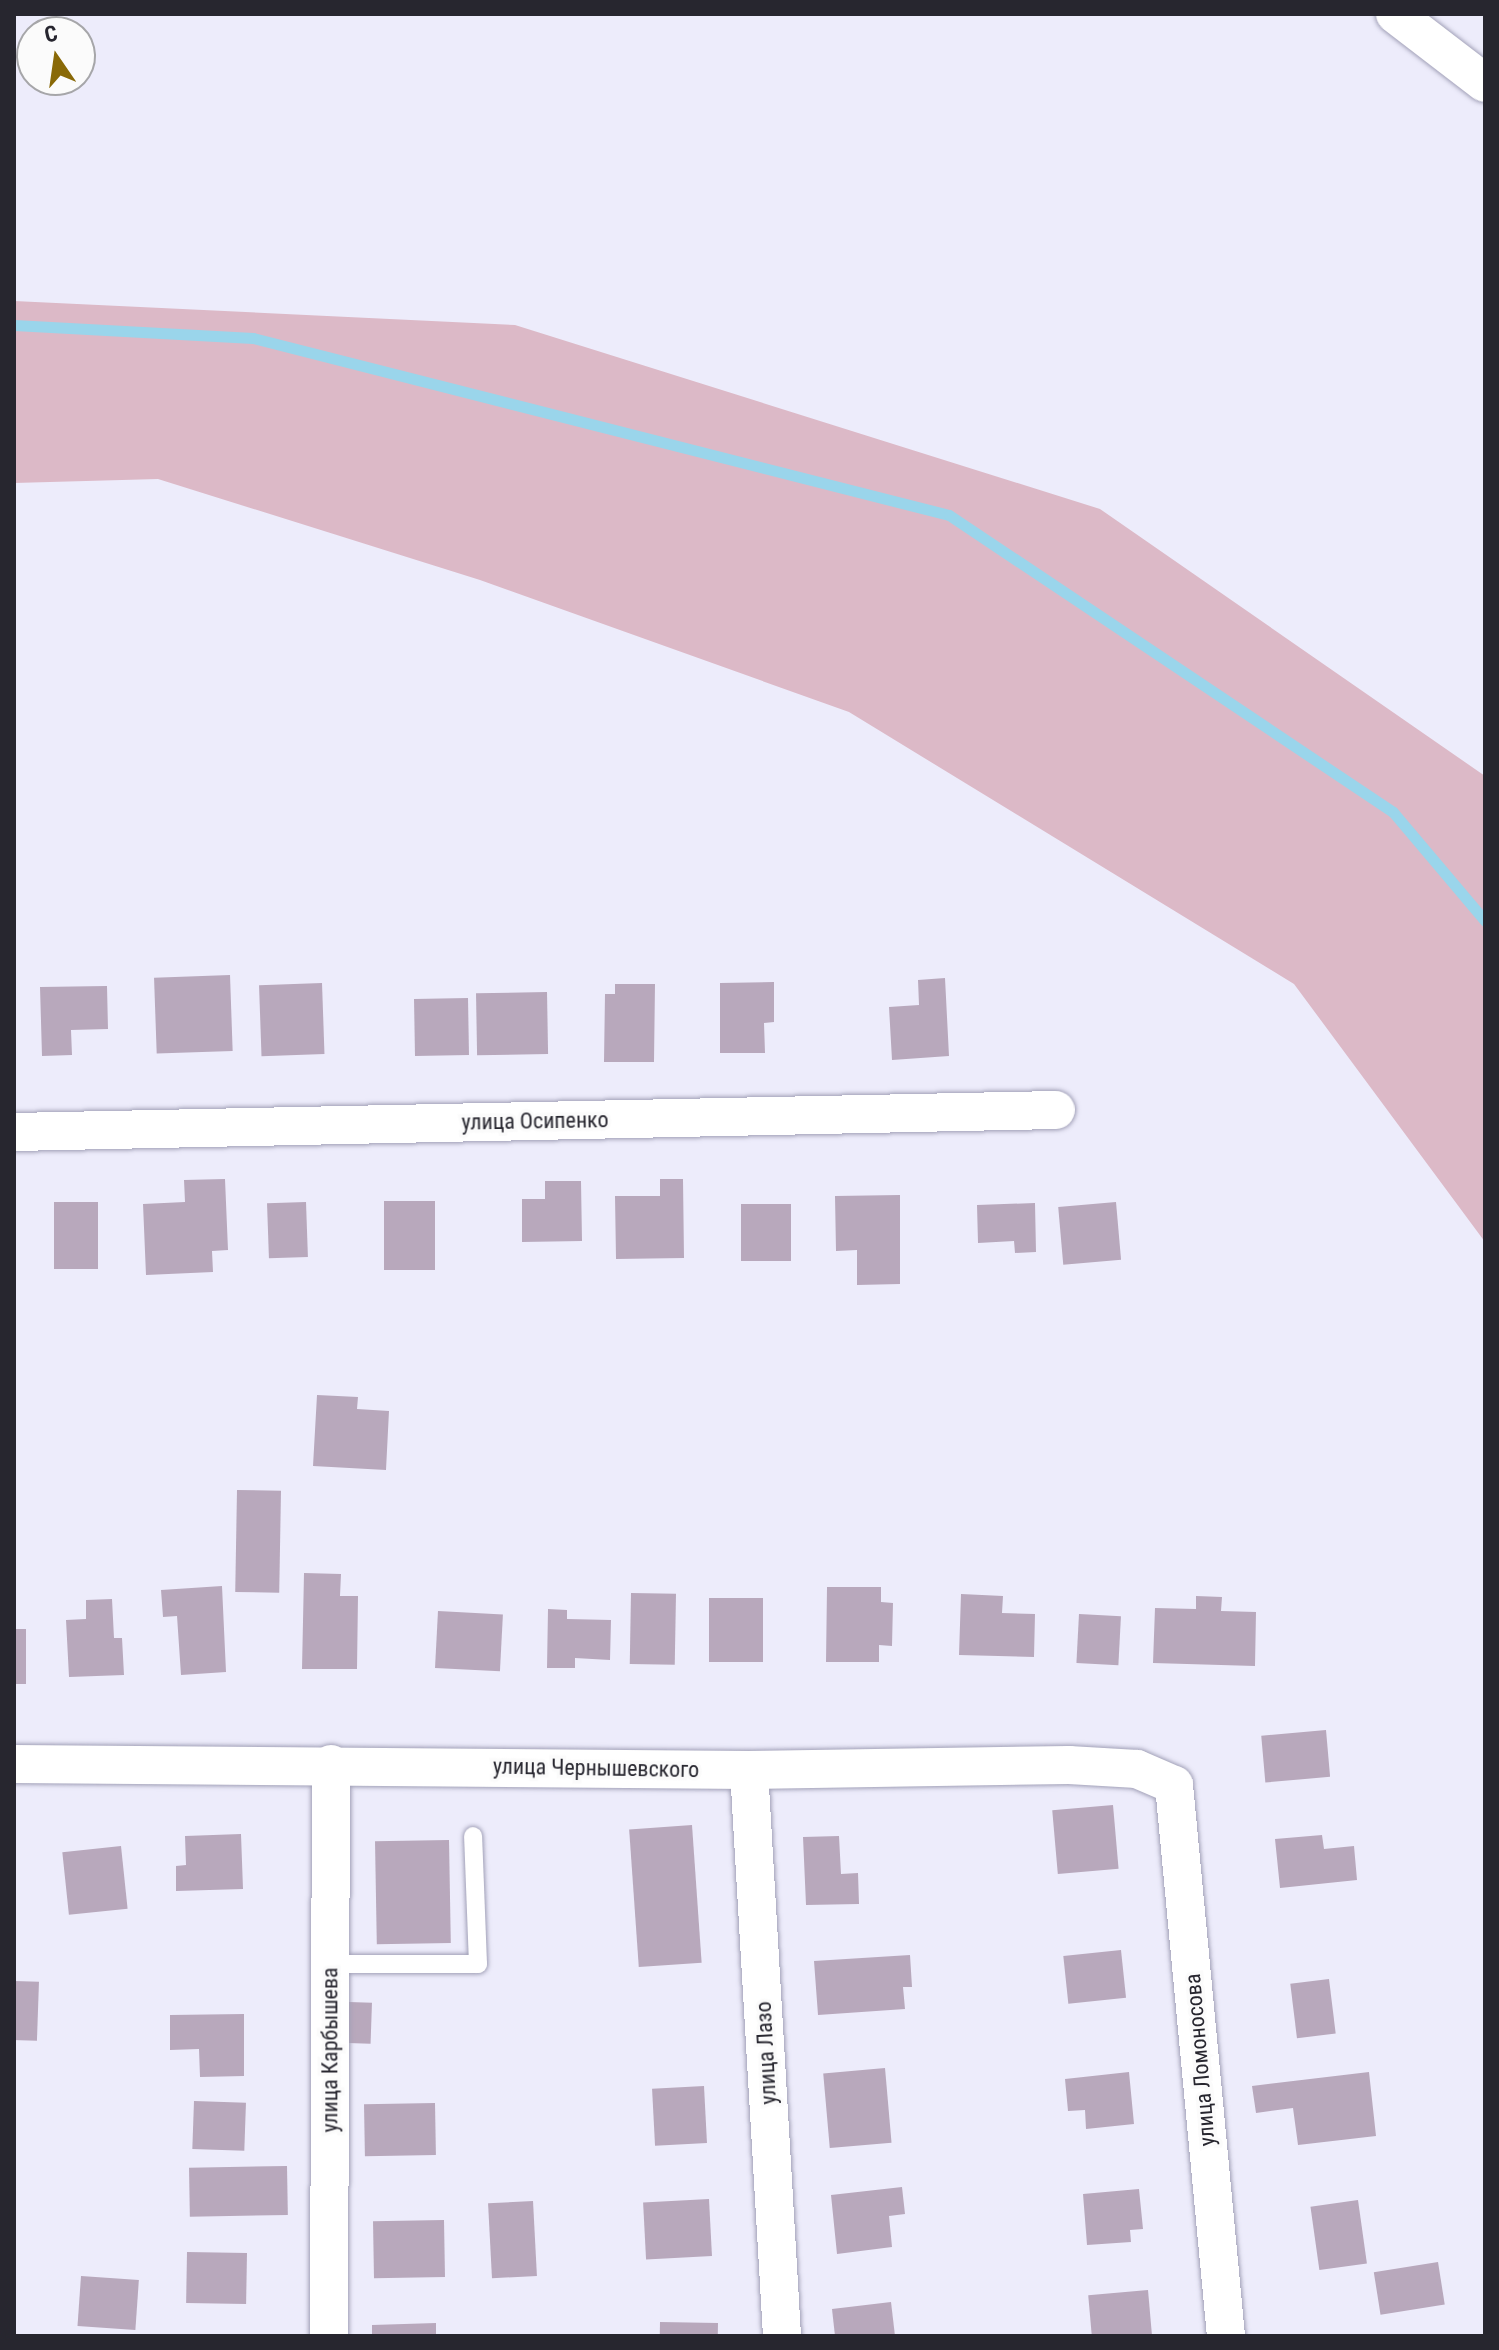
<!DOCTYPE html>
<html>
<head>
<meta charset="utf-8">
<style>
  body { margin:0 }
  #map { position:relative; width:1499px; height:2350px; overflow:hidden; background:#edecfb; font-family:"Roboto Condensed",sans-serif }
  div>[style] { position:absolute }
  .green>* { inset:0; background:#dcb9c7 }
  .stream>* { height:11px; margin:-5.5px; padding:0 5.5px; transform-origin:5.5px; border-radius:5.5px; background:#9ad5eb }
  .building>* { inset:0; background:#b8a8bc; transform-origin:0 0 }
  .roads { filter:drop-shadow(0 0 2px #a2a1b8) drop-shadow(0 0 2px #a2a1b8) }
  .lane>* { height:18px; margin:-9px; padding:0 9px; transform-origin:9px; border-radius:9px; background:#fff }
  .street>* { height:38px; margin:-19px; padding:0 19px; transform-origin:19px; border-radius:19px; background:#fff }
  span { translate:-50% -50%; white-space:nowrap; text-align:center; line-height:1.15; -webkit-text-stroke:7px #fbfbfb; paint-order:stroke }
  .street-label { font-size:22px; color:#27262f }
  .frame { position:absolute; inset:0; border:16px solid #27262f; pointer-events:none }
  .north { position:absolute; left:16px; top:16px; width:80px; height:80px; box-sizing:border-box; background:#fbfbfb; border:2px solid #a6a6a9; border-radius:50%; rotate:347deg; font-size:22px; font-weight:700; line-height:32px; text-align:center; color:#27262f }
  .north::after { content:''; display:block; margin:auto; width:28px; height:36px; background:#896907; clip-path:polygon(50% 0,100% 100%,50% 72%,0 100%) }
</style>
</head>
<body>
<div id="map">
  <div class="green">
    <div style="clip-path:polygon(14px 301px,515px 325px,1100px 509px,1485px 776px,1485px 1242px,1294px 984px,849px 712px,480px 580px,158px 479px,14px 483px)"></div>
  </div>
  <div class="stream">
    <div style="left:14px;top:325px;width:239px;rotate:3.1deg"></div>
    <div style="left:253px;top:338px;width:718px;rotate:14.27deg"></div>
    <div style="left:949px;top:515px;width:534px;rotate:33.78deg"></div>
    <div style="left:1393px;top:812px;width:143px;rotate:49.8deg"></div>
  </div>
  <div class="building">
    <div style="left:230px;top:975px;width:76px;height:76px;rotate:88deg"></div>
    <div style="clip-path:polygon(945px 978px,949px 1056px,892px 1060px,889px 1007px,919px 1005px,918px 980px)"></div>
    <div style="clip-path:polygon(774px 982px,774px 1022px,764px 1023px,765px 1053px,720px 1053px,720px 983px)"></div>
    <div style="left:322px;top:983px;width:71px;height:63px;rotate:88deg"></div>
    <div style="clip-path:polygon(615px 984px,655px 984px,654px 1062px,604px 1062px,605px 994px,615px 994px)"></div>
    <div style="clip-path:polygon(107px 986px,108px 1029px,71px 1030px,72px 1055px,42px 1056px,40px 987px)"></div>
    <div style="left:547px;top:992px;width:62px;height:71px;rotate:89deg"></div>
    <div style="left:468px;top:998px;width:57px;height:54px;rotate:89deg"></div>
    <div style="clip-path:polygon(225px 1179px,228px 1250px,212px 1251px,213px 1272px,146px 1275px,143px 1204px,185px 1202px,184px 1180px)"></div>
    <div style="clip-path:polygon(660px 1179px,683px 1179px,684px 1258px,616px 1259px,615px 1196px,660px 1196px)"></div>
    <div style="clip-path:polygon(545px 1181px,581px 1181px,582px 1241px,522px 1242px,522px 1199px,545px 1199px)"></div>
    <div style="clip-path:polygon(900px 1195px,900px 1284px,857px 1285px,857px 1250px,836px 1251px,835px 1196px)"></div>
    <div style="left:435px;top:1201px;width:69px;height:51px;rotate:90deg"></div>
    <div style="left:54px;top:1202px;width:44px;height:67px"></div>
    <div style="left:306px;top:1202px;width:55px;height:39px;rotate:88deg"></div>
    <div style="left:1116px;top:1202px;width:58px;height:58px;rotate:85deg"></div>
    <div style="clip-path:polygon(1035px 1203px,1036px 1252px,1015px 1253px,1014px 1241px,978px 1243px,977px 1205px)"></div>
    <div style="left:741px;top:1204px;width:50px;height:57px"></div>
    <div style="clip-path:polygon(317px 1395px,358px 1397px,357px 1409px,389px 1411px,386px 1470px,313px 1466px)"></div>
    <div style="left:237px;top:1490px;width:44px;height:102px;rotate:1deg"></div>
    <div style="clip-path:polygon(304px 1573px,341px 1574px,340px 1596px,358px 1596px,357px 1669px,302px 1669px)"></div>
    <div style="clip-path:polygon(222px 1586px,226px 1672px,181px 1675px,177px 1616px,163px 1617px,161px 1590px)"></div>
    <div style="clip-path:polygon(827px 1587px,881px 1587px,881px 1602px,893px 1603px,892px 1646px,879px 1645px,879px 1662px,826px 1662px)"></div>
    <div style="left:631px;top:1593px;width:45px;height:71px;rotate:1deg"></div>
    <div style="clip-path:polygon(961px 1594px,1003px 1596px,1002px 1613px,1035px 1614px,1034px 1657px,959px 1655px)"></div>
    <div style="clip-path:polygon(1196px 1596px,1222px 1597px,1221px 1611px,1256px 1612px,1255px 1666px,1153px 1663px,1155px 1608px,1196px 1609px)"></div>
    <div style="left:763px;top:1598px;width:64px;height:54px;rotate:90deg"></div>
    <div style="clip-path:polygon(112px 1599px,114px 1638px,122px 1638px,124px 1675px,69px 1677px,66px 1620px,86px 1619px,86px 1600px)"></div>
    <div style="clip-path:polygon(548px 1609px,567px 1610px,567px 1619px,611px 1620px,610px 1660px,575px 1658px,575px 1668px,547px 1668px)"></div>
    <div style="left:438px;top:1611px;width:65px;height:57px;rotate:3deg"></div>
    <div style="left:1079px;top:1614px;width:42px;height:49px;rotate:3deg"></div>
    <div style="left:14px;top:1629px;width:12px;height:55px"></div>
    <div style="left:1326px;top:1730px;width:47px;height:65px;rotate:85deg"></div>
    <div style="left:1113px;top:1805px;width:64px;height:61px;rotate:85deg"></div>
    <div style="left:692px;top:1825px;width:138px;height:63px;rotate:86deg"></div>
    <div style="clip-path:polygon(241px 1834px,243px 1889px,176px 1891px,176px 1866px,186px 1865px,185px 1836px)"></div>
    <div style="clip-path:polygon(1322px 1835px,1324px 1849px,1354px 1846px,1357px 1880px,1280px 1888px,1275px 1839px)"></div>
    <div style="clip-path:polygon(839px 1836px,841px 1874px,858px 1873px,859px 1904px,806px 1905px,803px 1837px)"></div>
    <div style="left:449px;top:1840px;width:103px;height:74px;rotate:89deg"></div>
    <div style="left:121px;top:1846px;width:63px;height:59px;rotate:84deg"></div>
    <div style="left:1121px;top:1950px;width:48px;height:58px;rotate:84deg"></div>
    <div style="clip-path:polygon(910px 1955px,912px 1987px,903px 1987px,905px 2009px,818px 2015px,814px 1961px)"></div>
    <div style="left:1329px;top:1979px;width:55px;height:39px;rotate:83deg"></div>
    <div style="left:14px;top:1981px;width:25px;height:59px;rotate:2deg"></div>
    <div style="left:349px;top:2002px;width:23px;height:41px;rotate:2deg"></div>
    <div style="clip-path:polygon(244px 2014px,244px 2076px,200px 2077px,199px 2049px,170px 2050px,170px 2015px)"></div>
    <div style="left:885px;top:2068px;width:75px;height:62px;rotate:85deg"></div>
    <div style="clip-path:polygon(1129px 2072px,1134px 2124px,1086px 2129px,1085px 2110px,1068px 2111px,1065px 2079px)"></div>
    <div style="clip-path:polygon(1369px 2072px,1376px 2136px,1298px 2145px,1293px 2108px,1256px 2113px,1252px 2086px)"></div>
    <div style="left:704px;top:2086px;width:57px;height:52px;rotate:87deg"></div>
    <div style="left:194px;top:2101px;width:52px;height:48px;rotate:2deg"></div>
    <div style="left:435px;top:2103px;width:52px;height:71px;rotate:89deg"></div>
    <div style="left:287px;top:2166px;width:49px;height:98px;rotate:89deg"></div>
    <div style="clip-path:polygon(902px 2187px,905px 2214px,889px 2216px,892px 2247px,837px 2254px,831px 2195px)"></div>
    <div style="clip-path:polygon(1139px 2189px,1143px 2229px,1130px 2230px,1131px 2242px,1087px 2245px,1083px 2194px)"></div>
    <div style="left:709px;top:2199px;width:57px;height:66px;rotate:87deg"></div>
    <div style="left:1358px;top:2200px;width:64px;height:48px;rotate:82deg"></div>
    <div style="left:533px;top:2201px;width:75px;height:45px;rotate:87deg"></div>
    <div style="left:444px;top:2220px;width:57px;height:71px;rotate:89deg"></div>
    <div style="left:187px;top:2252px;width:60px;height:51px;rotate:1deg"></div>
    <div style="left:1438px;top:2262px;width:43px;height:65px;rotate:81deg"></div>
    <div style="left:81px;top:2276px;width:58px;height:50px;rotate:4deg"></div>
    <div style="left:1148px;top:2290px;width:45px;height:60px;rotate:85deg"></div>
    <div style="clip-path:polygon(891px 2302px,895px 2336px,835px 2336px,832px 2309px)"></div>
    <div style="left:660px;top:2322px;width:58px;height:14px;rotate:1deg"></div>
    <div style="clip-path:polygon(436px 2323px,436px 2336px,372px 2336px,372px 2325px)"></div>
  </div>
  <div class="roads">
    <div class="lane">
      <div style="left:331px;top:1964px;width:147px"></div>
      <div style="left:478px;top:1964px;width:128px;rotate:-92.2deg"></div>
    </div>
    <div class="street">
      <div style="left:1395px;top:14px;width:113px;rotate:37.5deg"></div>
      <div style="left:14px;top:1132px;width:1042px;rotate:-1.21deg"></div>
      <div style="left:14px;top:1764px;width:735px;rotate:0.47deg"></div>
      <div style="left:749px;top:1770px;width:320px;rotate:-0.9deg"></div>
      <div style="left:1069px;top:1765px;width:68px;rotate:3.4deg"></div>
      <div style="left:1137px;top:1769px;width:40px;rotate:23.4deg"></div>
      <div style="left:1174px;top:1785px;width:553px;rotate:84.61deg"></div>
      <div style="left:749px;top:1770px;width:567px;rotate:86.66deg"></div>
      <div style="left:329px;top:2336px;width:572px;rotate:-89.8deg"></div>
    </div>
  </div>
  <div class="street-label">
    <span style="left:535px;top:1121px;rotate:-1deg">улица Осипенко</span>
    <span style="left:596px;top:1768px;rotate:1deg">улица Чернышевского</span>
    <span style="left:330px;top:2050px;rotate:-90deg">улица Карбышева</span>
    <span style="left:766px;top:2053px;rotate:-93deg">улица Лазо</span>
    <span style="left:1200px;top:2060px;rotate:-95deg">улица Ломоносова</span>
  </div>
  <div class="frame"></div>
  <div class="north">С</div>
</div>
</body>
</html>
